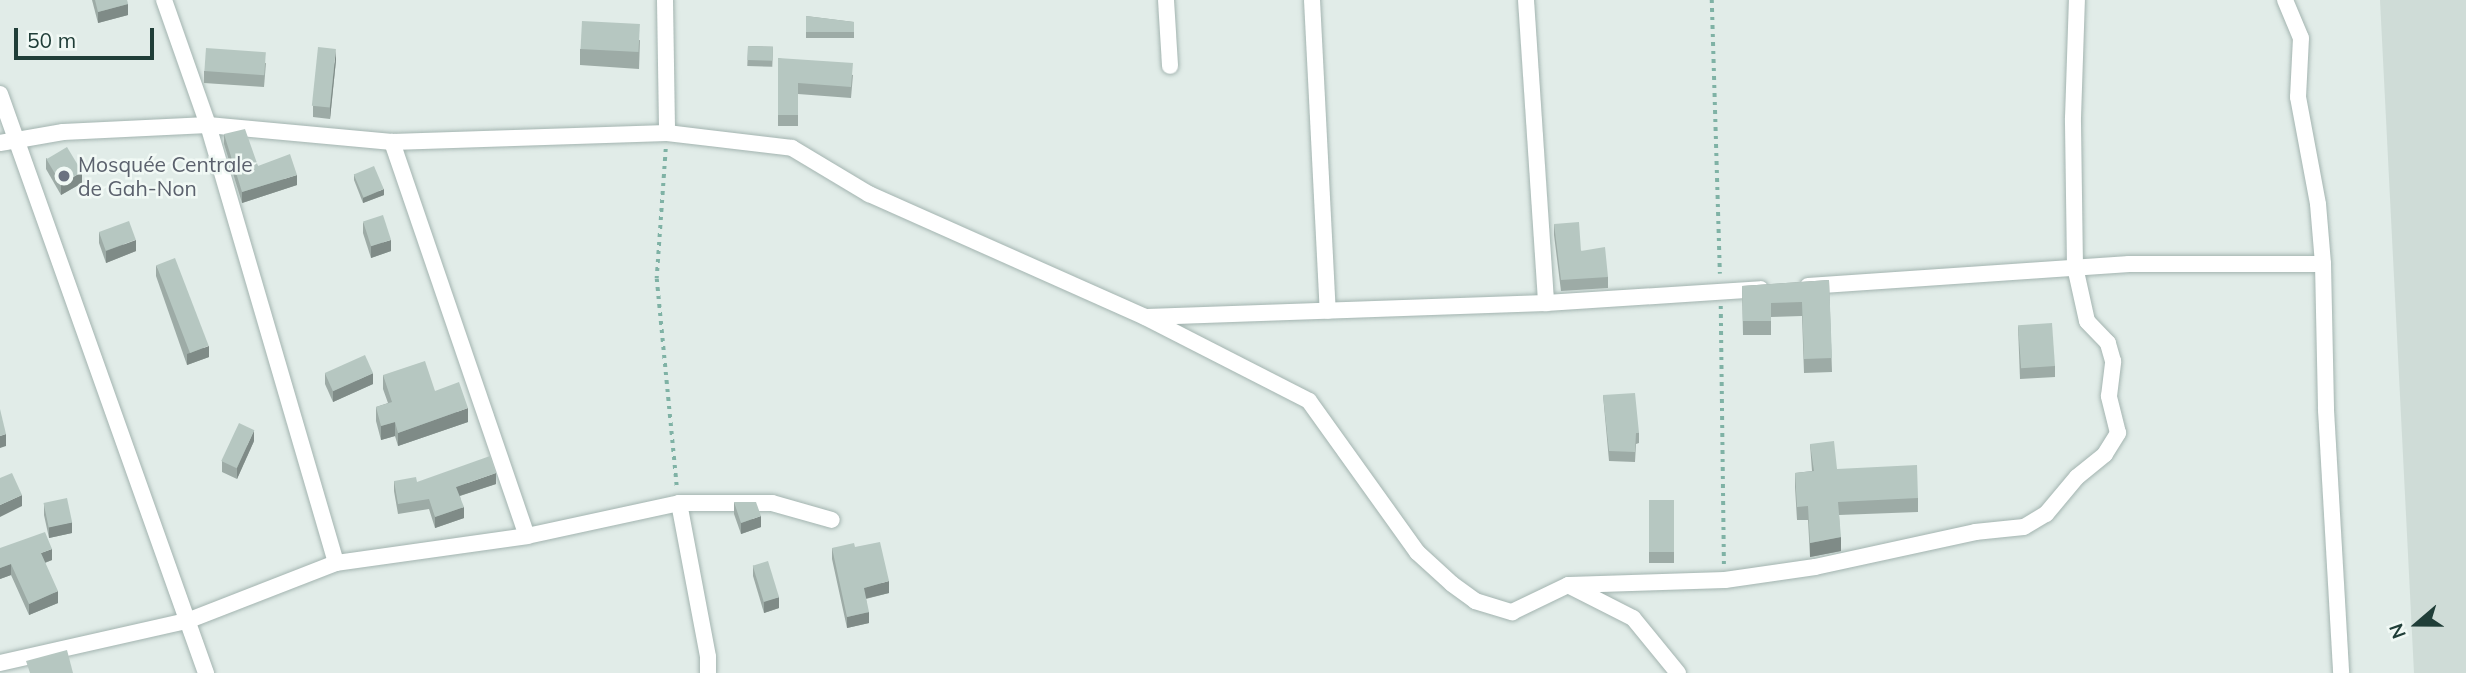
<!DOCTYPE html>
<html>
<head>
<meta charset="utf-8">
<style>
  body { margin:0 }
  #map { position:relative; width:2466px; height:673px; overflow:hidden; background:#e1ece8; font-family:Mulish,sans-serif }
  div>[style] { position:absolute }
  .built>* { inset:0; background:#cfdcd7 }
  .path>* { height:3.5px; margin-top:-1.75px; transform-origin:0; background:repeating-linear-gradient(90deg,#7fb2a5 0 3.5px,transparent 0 8.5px) }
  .roads { filter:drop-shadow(0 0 2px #a3b4b0) drop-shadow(0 0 2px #a3b4b0) }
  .minor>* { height:16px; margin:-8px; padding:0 8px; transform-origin:8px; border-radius:8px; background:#fff }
  .wall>* { inset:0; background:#9daba6; transform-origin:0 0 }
  .shaded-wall>* { inset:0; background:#7f8b87 }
  .building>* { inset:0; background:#b6c7c1; transform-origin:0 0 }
  .dots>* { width:19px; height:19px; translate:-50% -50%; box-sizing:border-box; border:4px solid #f1f9f5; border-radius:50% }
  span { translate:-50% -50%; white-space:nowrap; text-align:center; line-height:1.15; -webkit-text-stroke:5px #f1f9f5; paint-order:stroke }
  .worship-label { font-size:21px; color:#5b616d }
  .left { translate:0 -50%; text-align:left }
  .north { position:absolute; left:2382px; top:589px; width:70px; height:70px; -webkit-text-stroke:5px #f1f9f5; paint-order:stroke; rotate:250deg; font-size:19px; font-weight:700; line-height:28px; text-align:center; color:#203e38 }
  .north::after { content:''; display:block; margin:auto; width:24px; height:32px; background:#203e38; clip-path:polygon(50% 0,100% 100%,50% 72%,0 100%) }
  .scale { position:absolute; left:14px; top:28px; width:140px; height:32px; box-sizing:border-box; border:4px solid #203e38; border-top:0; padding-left:9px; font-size:21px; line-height:24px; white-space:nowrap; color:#203e38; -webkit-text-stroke:5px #f1f9f5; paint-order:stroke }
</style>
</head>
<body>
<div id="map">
  <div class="built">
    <div style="clip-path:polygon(2380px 0,2466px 0,2466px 673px,2414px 673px)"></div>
  </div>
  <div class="path">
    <div style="left:1712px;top:0;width:274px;rotate:88.3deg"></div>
    <div style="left:666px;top:149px;width:130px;rotate:94deg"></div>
    <div style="left:657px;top:279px;width:208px;rotate:84.5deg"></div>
    <div style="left:1721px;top:306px;width:259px;rotate:89.3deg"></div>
  </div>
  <div class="roads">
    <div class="minor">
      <div style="left:164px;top:0;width:133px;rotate:70.6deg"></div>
      <div style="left:208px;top:125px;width:456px;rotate:73.7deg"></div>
      <div style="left:665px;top:0;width:133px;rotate:89.1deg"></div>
      <div style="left:1166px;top:0;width:66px;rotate:86.5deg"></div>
      <div style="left:1312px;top:0;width:311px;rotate:87.1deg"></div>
      <div style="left:1526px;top:0;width:304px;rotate:86.2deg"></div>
      <div style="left:2285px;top:0;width:41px;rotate:67.2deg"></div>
      <div style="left:2301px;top:38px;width:59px;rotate:92.9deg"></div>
      <div style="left:2298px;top:97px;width:109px;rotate:79.4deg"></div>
      <div style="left:2318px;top:204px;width:60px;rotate:85.2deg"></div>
      <div style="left:2323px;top:264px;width:146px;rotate:88.8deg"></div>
      <div style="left:2326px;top:410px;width:263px;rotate:86.7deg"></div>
      <div style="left:0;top:94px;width:615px;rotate:70.42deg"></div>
      <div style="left:392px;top:142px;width:416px;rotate:71.1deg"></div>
      <div style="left:0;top:143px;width:64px;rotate:-9.9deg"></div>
      <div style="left:63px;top:132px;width:145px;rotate:-2.8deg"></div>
      <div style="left:208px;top:125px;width:185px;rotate:5.3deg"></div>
      <div style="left:392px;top:142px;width:275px;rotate:-1.9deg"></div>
      <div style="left:667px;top:133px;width:126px;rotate:6.8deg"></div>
      <div style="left:792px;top:148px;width:90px;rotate:30.9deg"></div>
      <div style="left:869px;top:194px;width:302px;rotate:24deg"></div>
      <div style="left:1145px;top:317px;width:184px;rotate:27.1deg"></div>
      <div style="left:1309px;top:401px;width:186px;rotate:54.4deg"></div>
      <div style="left:1417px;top:552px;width:47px;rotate:42.4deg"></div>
      <div style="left:1452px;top:584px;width:29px;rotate:36deg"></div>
      <div style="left:1475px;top:601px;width:39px;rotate:17deg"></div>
      <div style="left:1512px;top:612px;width:62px;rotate:-25.7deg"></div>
      <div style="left:1568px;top:585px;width:73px;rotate:26.9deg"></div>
      <div style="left:1633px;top:618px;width:71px;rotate:50.7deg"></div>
      <div style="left:1808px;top:286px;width:322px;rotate:-3.9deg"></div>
      <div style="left:2129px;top:264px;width:194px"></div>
      <div style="left:1147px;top:317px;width:399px;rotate:-2deg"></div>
      <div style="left:1546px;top:303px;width:215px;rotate:-3.7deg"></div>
      <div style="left:679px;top:503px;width:157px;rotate:79.3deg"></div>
      <div style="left:708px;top:657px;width:16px;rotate:90deg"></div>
      <div style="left:1569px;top:585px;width:156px;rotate:-1.8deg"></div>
      <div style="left:1725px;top:580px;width:91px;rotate:-8.2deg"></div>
      <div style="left:1815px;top:567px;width:164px;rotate:-12.3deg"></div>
      <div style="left:1975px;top:532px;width:49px;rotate:-5.8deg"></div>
      <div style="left:2024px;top:527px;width:26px;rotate:-31deg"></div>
      <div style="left:2046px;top:514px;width:48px;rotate:-50deg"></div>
      <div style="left:2077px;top:477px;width:36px;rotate:-39deg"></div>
      <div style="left:2105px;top:454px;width:25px;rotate:-58deg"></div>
      <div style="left:2118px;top:433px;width:38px;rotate:-104deg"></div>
      <div style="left:2109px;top:396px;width:35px;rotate:-83deg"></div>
      <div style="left:2113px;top:361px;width:19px;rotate:-106deg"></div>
      <div style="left:2108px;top:343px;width:30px;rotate:-134deg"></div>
      <div style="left:2087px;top:321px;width:55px;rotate:-102.5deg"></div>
      <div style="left:2075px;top:267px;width:149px;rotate:-90.8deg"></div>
      <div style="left:2073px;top:118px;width:118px;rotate:-88.1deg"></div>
      <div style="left:0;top:663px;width:192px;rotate:-12.7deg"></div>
      <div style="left:187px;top:621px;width:160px;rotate:-21.3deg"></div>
      <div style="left:336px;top:563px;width:193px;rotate:-8deg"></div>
      <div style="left:527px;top:536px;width:156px;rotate:-12.2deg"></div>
      <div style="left:679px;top:503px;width:93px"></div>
      <div style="left:772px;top:503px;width:62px;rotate:15.8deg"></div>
    </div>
  </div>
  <div class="wall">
    <div style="clip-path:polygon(92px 0,127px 0,128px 15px,98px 23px)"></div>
    <div style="clip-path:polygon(806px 16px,854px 22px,854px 38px,806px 38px)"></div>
    <div style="clip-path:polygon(640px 40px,639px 69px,580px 65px,580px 49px)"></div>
    <div style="left:748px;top:46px;width:25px;height:20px;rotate:2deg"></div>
    <div style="clip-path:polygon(778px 58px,853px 75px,851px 98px,798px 94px,798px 126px,778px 126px)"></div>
    <div style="clip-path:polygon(336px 60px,330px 119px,313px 117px,313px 106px)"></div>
    <div style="clip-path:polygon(266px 63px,264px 87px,204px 83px,204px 71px)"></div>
    <div style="clip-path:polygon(224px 134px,258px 166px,297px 185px,242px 203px,224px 144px)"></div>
    <div style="clip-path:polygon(46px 158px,82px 183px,61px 195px,46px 169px)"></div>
    <div style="clip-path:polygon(354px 174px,384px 195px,363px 203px,354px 180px)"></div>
    <div style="clip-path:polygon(363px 222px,391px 251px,371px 258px,363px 233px)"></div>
    <div style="clip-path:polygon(1554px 224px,1608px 277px,1608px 288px,1561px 291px,1554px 235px)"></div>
    <div style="clip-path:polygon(99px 232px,136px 251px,106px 263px,99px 243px)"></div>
    <div style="clip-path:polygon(156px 265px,209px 357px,187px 365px,156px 276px)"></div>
    <div style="clip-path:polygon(1829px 280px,1832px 372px,1804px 373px,1802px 316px,1771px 317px,1771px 335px,1743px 335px,1742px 286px)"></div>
    <div style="clip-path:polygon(2018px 326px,2055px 366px,2055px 377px,2020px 379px)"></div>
    <div style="clip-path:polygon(325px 373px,373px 384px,333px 402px,325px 384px)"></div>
    <div style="clip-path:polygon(383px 375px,435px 391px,468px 422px,398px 446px,395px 436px,381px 440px,376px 421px,376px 407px,388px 403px,383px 389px)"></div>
    <div style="clip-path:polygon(1603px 395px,1639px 433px,1639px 443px,1636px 444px,1635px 462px,1609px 461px)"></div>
    <div style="clip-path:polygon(254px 441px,237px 479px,222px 472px,222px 461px)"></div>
    <div style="clip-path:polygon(1810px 444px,1837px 469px,1918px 498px,1918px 512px,1839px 515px,1841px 551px,1810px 557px,1808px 520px,1797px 520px,1795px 487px,1795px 473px,1812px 471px)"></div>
    <div style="clip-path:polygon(394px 481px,417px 482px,496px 484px,460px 496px,464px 518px,435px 528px,429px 509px,398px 514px,394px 491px)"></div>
    <div style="left:1649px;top:500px;width:25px;height:63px"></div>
    <div style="clip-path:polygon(734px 502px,761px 527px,741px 534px,734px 514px)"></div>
    <div style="clip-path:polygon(44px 503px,72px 533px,49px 538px,44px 515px)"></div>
    <div style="clip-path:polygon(855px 547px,889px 593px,866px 599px,869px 623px,847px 628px,832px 559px,832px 548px)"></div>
    <div style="clip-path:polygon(0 548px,52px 560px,45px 563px,58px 603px,29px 615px,11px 575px,0 579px)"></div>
    <div style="clip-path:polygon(753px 565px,779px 608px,764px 613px,753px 576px)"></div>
  </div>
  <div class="shaded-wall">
    <div style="clip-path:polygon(128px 4px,128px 15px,98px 23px,98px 12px)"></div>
    <div style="clip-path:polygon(336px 49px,336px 60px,330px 119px,330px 108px)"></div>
    <div style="clip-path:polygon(82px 172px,82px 183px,61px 195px,61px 184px)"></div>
    <div style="clip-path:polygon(297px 175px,297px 185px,242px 203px,242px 192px)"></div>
    <div style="clip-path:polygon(384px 189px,384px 195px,363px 203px,363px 198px)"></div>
    <div style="clip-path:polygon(136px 240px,136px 251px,106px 263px,106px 251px)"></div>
    <div style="clip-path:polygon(391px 240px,391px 251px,371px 258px,371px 246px)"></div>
    <div style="clip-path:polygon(209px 346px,209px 357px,187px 365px,187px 354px)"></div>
    <div style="clip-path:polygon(373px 373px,373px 384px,333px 402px,333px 391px)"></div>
    <div style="clip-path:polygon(468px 408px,468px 422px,398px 446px,398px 433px)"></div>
    <div style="clip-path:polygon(395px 422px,395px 436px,381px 440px,381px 426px)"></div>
    <div style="clip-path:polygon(254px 430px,254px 441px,237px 479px,237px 468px)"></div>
    <div style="clip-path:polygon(6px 434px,6px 446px,0 448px,0 436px)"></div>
    <div style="clip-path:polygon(496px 473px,496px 484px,456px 497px,456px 487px)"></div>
    <div style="clip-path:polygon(22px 495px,22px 506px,0 517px,0 505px)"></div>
    <div style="clip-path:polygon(464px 507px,464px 518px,435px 528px,435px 517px)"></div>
    <div style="clip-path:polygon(761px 516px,761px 527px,741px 534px,741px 523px)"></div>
    <div style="clip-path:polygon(72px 522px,72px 533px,49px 538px,49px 527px)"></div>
    <div style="clip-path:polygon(1841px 537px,1841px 551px,1810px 557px,1810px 543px)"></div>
    <div style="clip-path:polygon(52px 549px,52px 560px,41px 564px,41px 553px)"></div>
    <div style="clip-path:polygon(11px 564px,11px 575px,0 579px,0 568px)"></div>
    <div style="clip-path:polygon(889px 581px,889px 593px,864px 599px,864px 588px)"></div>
    <div style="clip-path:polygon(58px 591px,58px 603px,29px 615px,29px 604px)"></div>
    <div style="clip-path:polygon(779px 597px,779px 608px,764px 613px,764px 601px)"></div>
    <div style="clip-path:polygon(869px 612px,869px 623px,847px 628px,847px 617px)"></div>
  </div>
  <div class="building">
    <div style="clip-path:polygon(95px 0,127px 0,128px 4px,98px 12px)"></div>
    <div style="clip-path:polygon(806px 16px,854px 22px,854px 32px,806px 32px)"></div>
    <div style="left:582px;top:21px;width:58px;height:28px;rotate:3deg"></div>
    <div style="left:748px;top:46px;width:25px;height:14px;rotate:2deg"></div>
    <div style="left:318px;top:47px;width:18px;height:59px;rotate:6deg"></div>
    <div style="left:206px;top:48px;width:60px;height:23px;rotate:4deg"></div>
    <div style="clip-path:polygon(778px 58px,853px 63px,851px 87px,798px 83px,798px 115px,778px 115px)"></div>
    <div style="clip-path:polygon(245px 129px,258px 166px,290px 154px,297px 175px,242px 192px,224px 134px)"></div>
    <div style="left:67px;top:147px;width:29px;height:24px;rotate:59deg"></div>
    <div style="left:374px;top:166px;width:25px;height:22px;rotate:67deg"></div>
    <div style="left:383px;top:215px;width:26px;height:21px;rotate:72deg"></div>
    <div style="left:129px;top:221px;width:20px;height:32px;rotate:70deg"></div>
    <div style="clip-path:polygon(1579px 222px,1581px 251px,1605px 247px,1608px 277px,1561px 280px,1554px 224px)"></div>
    <div style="left:175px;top:258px;width:94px;height:20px;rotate:69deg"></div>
    <div style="clip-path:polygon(1829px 280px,1832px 358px,1804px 359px,1802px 302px,1771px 303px,1771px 321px,1743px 321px,1742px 286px)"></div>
    <div style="left:2052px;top:323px;width:43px;height:34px;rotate:86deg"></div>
    <div style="left:365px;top:355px;width:20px;height:44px;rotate:66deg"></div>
    <div style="clip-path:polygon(425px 361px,435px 391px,459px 382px,468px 408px,398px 433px,395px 422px,381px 426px,376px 407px,392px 402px,383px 375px)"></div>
    <div style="clip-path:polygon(1635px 393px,1639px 433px,1636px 433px,1635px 452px,1609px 451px,1603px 395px)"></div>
    <div style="clip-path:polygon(0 409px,6px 434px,0 436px)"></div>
    <div style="left:239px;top:423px;width:17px;height:42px;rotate:25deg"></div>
    <div style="clip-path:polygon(1834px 441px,1837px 469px,1917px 465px,1918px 498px,1838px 502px,1841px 537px,1810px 543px,1808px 506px,1797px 507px,1795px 473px,1814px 471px,1810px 444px)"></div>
    <div style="clip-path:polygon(490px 456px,496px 473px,456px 487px,464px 507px,435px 517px,429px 499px,398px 504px,394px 481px,416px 477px,417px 482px)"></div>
    <div style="clip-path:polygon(12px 473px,22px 495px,0 505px,0 478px)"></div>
    <div style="left:67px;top:498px;width:25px;height:24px;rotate:78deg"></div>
    <div style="left:1649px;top:500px;width:25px;height:52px"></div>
    <div style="clip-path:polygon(734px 502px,756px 502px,761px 516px,741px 523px)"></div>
    <div style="clip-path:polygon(45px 532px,52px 549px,41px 553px,58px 591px,29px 604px,11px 564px,0 568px,0 548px)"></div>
    <div style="clip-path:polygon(880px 542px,889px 581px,864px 588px,869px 612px,847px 617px,832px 548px,854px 543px,855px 547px)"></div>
    <div style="left:768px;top:561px;width:38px;height:16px;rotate:73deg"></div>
    <div style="clip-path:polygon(67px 650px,73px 673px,30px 673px,26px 661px)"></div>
  </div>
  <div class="dots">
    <div style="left:64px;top:176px;background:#6b7280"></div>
  </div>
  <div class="worship-label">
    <span class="left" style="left:78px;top:176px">Mosquée Centrale<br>de Gah-Non</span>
  </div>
  <div class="north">N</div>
  <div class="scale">50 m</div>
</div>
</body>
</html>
